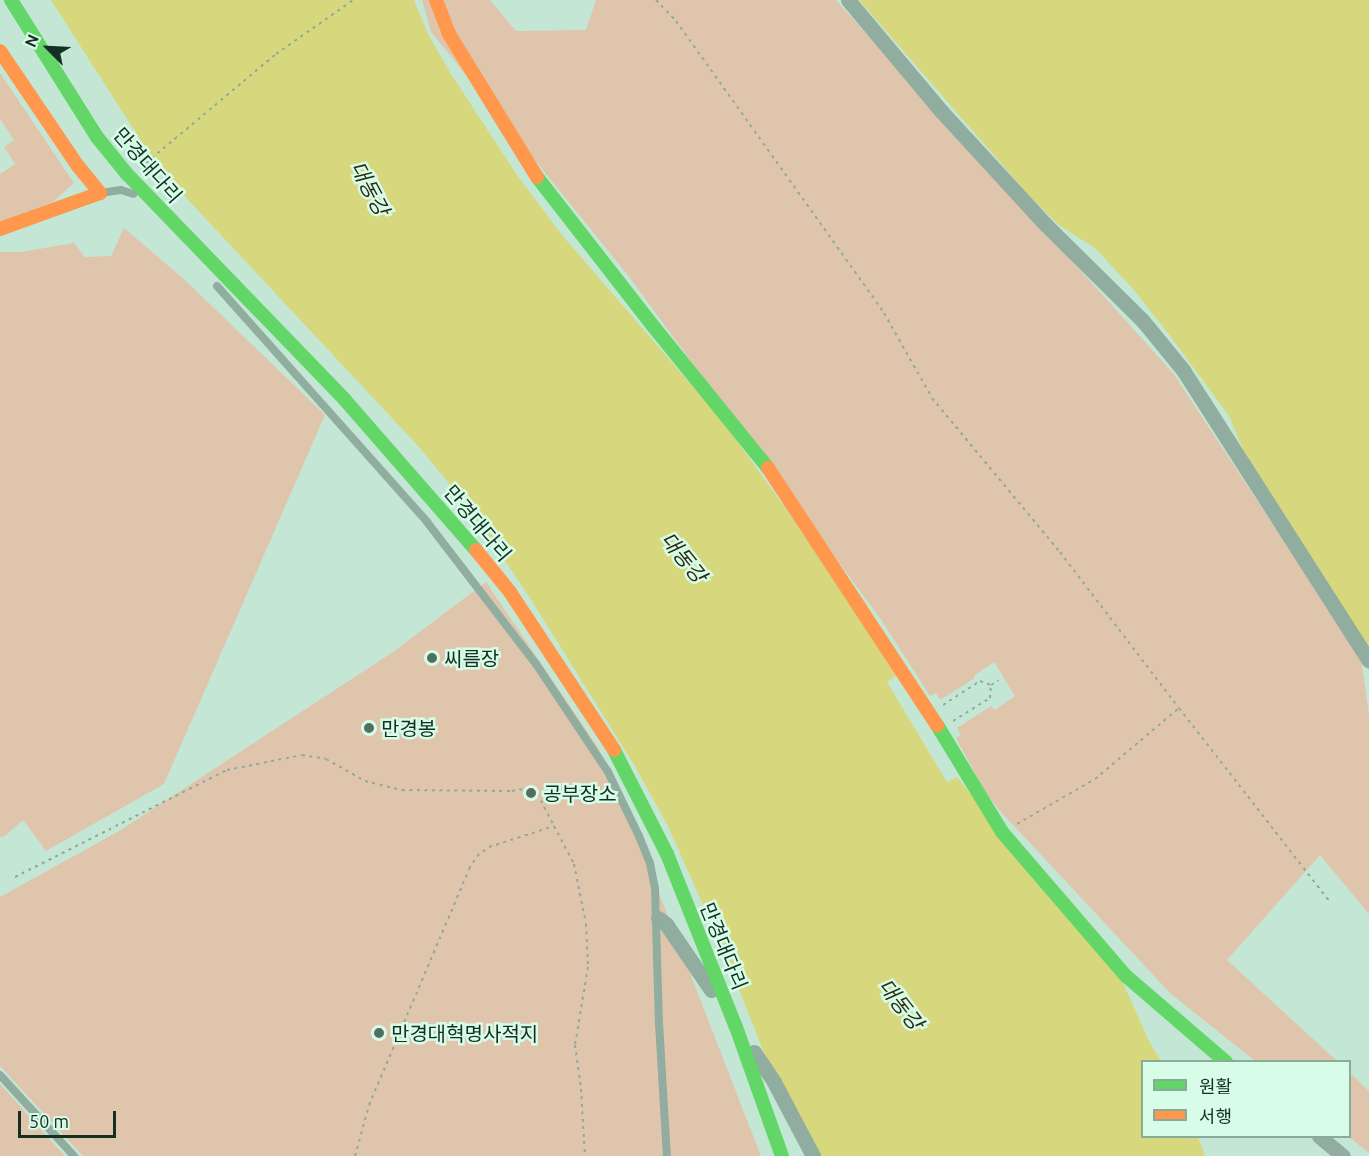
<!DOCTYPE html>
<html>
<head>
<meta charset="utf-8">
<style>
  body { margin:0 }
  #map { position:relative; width:1369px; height:1156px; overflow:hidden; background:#c4e7d5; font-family:Ubuntu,"Noto Sans KR",sans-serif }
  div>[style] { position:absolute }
  .green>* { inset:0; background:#e0c5ad }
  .water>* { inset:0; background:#d7d77d }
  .path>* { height:2px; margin-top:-1px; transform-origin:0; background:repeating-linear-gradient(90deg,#8faa9d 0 3px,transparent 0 7.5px) }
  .lane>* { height:8px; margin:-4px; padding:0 4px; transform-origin:4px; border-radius:4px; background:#90ad9f }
  .street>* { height:15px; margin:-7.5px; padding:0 7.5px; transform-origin:7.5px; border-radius:7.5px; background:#90ad9f }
  .fast>* { height:14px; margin:-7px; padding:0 7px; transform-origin:7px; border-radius:7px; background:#63d668 }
  .slow>* { height:14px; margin:-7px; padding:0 7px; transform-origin:7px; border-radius:7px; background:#ff974d }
  .fast-bridge>* { height:14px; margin:-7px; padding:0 7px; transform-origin:7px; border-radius:7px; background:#63d668 }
  .slow-bridge>* { height:14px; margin:-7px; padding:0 7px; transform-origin:7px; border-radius:7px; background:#ff974d }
  .dots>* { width:16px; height:16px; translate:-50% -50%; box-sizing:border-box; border:3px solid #d7fde9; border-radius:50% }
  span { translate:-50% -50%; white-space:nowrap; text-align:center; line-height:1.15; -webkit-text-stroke:5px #d7fde9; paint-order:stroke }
  .street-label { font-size:20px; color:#152f23 }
  .poi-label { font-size:20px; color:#152f23 }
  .left { translate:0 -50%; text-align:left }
  .water-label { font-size:21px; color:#2d2a16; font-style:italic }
  .legend { position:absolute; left:1141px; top:1060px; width:210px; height:78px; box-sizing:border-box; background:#d7fde9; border:2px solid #89ab9a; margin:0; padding:8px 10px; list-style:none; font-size:18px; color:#152f23 }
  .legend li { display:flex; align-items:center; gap:12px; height:30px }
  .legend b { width:30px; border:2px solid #89ab9a }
  .north { position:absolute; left:18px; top:18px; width:60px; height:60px; -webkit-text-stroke:4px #d7fde9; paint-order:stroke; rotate:294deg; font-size:16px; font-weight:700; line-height:24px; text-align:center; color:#152f23 }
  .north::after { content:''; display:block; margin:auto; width:21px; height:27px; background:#152f23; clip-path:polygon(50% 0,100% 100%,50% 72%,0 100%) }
  .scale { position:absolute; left:18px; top:1111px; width:98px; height:27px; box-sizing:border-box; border:3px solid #152f23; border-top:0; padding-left:8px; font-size:18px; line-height:21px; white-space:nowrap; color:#152f23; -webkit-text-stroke:4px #d7fde9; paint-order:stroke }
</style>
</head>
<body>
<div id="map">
  <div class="green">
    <div style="clip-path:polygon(422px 0,490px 0,516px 31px,586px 30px,596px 0,836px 0,1173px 373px,1361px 658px,1369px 715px,1369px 914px,1320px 855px,1227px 960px,1337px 1061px,1255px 1061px,1171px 994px,1001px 812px,986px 793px,956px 738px,961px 735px,957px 728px,991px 706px,995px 710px,1015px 696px,994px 662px,974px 676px,975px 678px,940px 700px,936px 693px,930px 696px,882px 621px,627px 274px,431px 32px)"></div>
    <div style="clip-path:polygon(0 73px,74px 183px,53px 202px,0 222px,0 174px,15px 164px,4px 147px,14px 140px,0 119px)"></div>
    <div style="clip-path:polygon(124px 228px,185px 280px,325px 415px,164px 784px,46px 851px,23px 820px,5px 836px,0 837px,0 252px,21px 252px,74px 243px,85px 257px,111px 256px)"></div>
    <div style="clip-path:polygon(486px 582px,599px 749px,652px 875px,761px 1156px,83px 1156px,0 1066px,0 897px,119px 831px,393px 652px)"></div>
    <div style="clip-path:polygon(1350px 1073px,1369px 1091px,1369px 1153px,1349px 1137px)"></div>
    <div style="clip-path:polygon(0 1084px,65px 1156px,0 1156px)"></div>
  </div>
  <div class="water">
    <div style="clip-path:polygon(51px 0,414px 0,429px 36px,451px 74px,517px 175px,562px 235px,725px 424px,788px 512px,897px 675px,887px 682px,947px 782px,957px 777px,1123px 983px,1150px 1043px,1161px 1061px,1142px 1062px,1142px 1136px,1198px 1137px,1205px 1156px,816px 1156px,772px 1073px,725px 954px,667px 824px,633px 763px,530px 598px,470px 509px,419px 447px,177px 188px,143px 144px)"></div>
    <div style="clip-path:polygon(859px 0,1369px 0,1369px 653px,1245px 454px,1229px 416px,1171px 337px,1134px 290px,1095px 248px,1060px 226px,1033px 200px)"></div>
  </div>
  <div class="path">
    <div style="left:656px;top:0;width:29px;rotate:46deg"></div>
    <div style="left:676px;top:21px;width:359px;rotate:54.5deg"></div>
    <div style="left:884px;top:313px;width:98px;rotate:60.5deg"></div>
    <div style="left:932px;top:398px;width:200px;rotate:50.3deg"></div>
    <div style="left:1060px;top:552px;width:196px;rotate:52.7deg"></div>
    <div style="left:146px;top:163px;width:170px;rotate:-40deg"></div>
    <div style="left:276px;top:54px;width:94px;rotate:-35deg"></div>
    <div style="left:943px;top:705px;width:44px;rotate:-33deg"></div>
    <div style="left:980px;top:681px;width:12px;rotate:20deg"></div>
    <div style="left:953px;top:721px;width:44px;rotate:-31.9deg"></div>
    <div style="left:990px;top:698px;width:13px;rotate:-86deg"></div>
    <div style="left:991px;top:685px;width:9px;rotate:-32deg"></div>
    <div style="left:1017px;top:824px;width:90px;rotate:-30deg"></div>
    <div style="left:1095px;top:779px;width:110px;rotate:-40.2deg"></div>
    <div style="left:1179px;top:708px;width:244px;rotate:52.1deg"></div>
    <div style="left:15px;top:877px;width:237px;rotate:-26.8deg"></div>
    <div style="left:227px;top:770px;width:76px;rotate:-11.3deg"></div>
    <div style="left:302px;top:755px;width:24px;rotate:9deg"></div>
    <div style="left:326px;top:759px;width:45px;rotate:29.4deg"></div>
    <div style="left:365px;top:781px;width:38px;rotate:14deg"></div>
    <div style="left:402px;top:790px;width:110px;rotate:0.5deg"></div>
    <div style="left:512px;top:791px;width:22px;rotate:-10deg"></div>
    <div style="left:534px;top:787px;width:44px;rotate:62.9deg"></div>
    <div style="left:355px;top:1156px;width:53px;rotate:-74.6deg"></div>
    <div style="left:369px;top:1105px;width:256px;rotate:-67deg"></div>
    <div style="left:469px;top:869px;width:15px;rotate:-58deg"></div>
    <div style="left:477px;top:856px;width:15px;rotate:-37deg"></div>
    <div style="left:489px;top:847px;width:68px;rotate:-17.9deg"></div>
    <div style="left:554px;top:826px;width:43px;rotate:62.2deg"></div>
    <div style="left:574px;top:864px;width:61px;rotate:78.7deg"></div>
    <div style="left:586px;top:924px;width:43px;rotate:87.3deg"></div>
    <div style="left:588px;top:967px;width:79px;rotate:99.5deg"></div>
    <div style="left:575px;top:1045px;width:44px;rotate:82.2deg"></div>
    <div style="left:581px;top:1089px;width:67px;rotate:86.6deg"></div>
  </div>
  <div class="lane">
    <div style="left:100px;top:193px;width:21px;rotate:-8deg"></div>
    <div style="left:121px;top:190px;width:13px;rotate:18deg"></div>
    <div style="left:217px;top:286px;width:316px;rotate:48.3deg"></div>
    <div style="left:427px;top:522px;width:179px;rotate:52.5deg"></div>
    <div style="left:536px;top:664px;width:130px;rotate:56.3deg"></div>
    <div style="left:608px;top:772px;width:71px;rotate:64.2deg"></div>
    <div style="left:639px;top:836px;width:29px;rotate:68deg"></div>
    <div style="left:650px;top:863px;width:26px;rotate:79deg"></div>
    <div style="left:655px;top:889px;width:134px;rotate:88.3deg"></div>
    <div style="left:659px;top:1023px;width:133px;rotate:86.6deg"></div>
    <div style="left:0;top:1075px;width:110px;rotate:47.6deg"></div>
  </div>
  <div class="street">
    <div style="left:848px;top:0;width:146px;rotate:50deg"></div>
    <div style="left:942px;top:112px;width:154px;rotate:47.4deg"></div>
    <div style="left:1046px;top:225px;width:136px;rotate:44.7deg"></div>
    <div style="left:1143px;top:321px;width:63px;rotate:50.8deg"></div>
    <div style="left:1183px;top:370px;width:345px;rotate:57.4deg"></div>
    <div style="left:658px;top:918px;width:10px;rotate:37deg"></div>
    <div style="left:666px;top:924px;width:80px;rotate:55.7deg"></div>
    <div style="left:754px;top:1052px;width:36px;rotate:56deg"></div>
    <div style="left:774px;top:1082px;width:84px;rotate:62.2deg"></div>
    <div style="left:1319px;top:1136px;width:31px;rotate:40deg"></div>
  </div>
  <div class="fast">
    <div style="left:537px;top:177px;width:189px;rotate:52.1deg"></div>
    <div style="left:653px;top:326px;width:183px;rotate:51deg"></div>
    <div style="left:937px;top:725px;width:125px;rotate:58.7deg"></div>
    <div style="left:1002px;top:832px;width:190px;rotate:49.3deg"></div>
    <div style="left:1126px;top:976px;width:132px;rotate:40.7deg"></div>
  </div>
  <div class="slow">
    <div style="left:436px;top:0;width:36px;rotate:69deg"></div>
    <div style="left:449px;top:34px;width:168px;rotate:58.4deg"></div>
    <div style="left:0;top:51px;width:139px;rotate:55.9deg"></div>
    <div style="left:78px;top:166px;width:35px;rotate:51deg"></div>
    <div style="left:100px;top:193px;width:106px;rotate:160.2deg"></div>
    <div style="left:768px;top:468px;width:308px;rotate:56.7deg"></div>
  </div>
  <div class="fast-bridge">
    <div style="left:11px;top:0;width:162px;rotate:57.9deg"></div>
    <div style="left:97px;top:137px;width:48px;rotate:51deg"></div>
    <div style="left:127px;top:174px;width:314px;rotate:46deg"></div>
    <div style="left:345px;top:400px;width:199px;rotate:48.9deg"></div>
    <div style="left:614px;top:750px;width:117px;rotate:63deg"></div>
    <div style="left:667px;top:854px;width:186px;rotate:68.3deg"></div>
    <div style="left:736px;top:1027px;width:137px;rotate:70.4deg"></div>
  </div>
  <div class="slow-bridge">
    <div style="left:476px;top:550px;width:54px;rotate:51deg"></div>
    <div style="left:510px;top:592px;width:189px;rotate:56.6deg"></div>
  </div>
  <div class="dots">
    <div style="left:432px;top:658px;background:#526f61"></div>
    <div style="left:369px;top:728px;background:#526f61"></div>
    <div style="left:531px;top:793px;background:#526f61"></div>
    <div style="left:379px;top:1033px;background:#526f61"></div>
  </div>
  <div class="street-label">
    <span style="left:148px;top:165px;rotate:49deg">만경대다리</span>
    <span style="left:478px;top:523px;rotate:50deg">만경대다리</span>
    <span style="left:724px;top:946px;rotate:68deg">만경대다리</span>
  </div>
  <div class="poi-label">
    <span class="left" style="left:444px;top:658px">씨름장</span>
    <span class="left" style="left:381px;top:728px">만경봉</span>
    <span class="left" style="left:543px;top:793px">공부장소</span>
    <span class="left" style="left:391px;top:1033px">만경대혁명사적지</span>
  </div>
  <div class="water-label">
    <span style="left:370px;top:188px;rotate:62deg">대동강</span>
    <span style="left:684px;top:557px;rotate:51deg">대동강</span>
    <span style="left:901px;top:1004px;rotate:52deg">대동강</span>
  </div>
  <ul class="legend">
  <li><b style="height:8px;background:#63d668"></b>원활</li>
  <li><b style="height:8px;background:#ff974d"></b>서행</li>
  </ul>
  <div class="north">N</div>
  <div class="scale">50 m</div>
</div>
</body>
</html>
